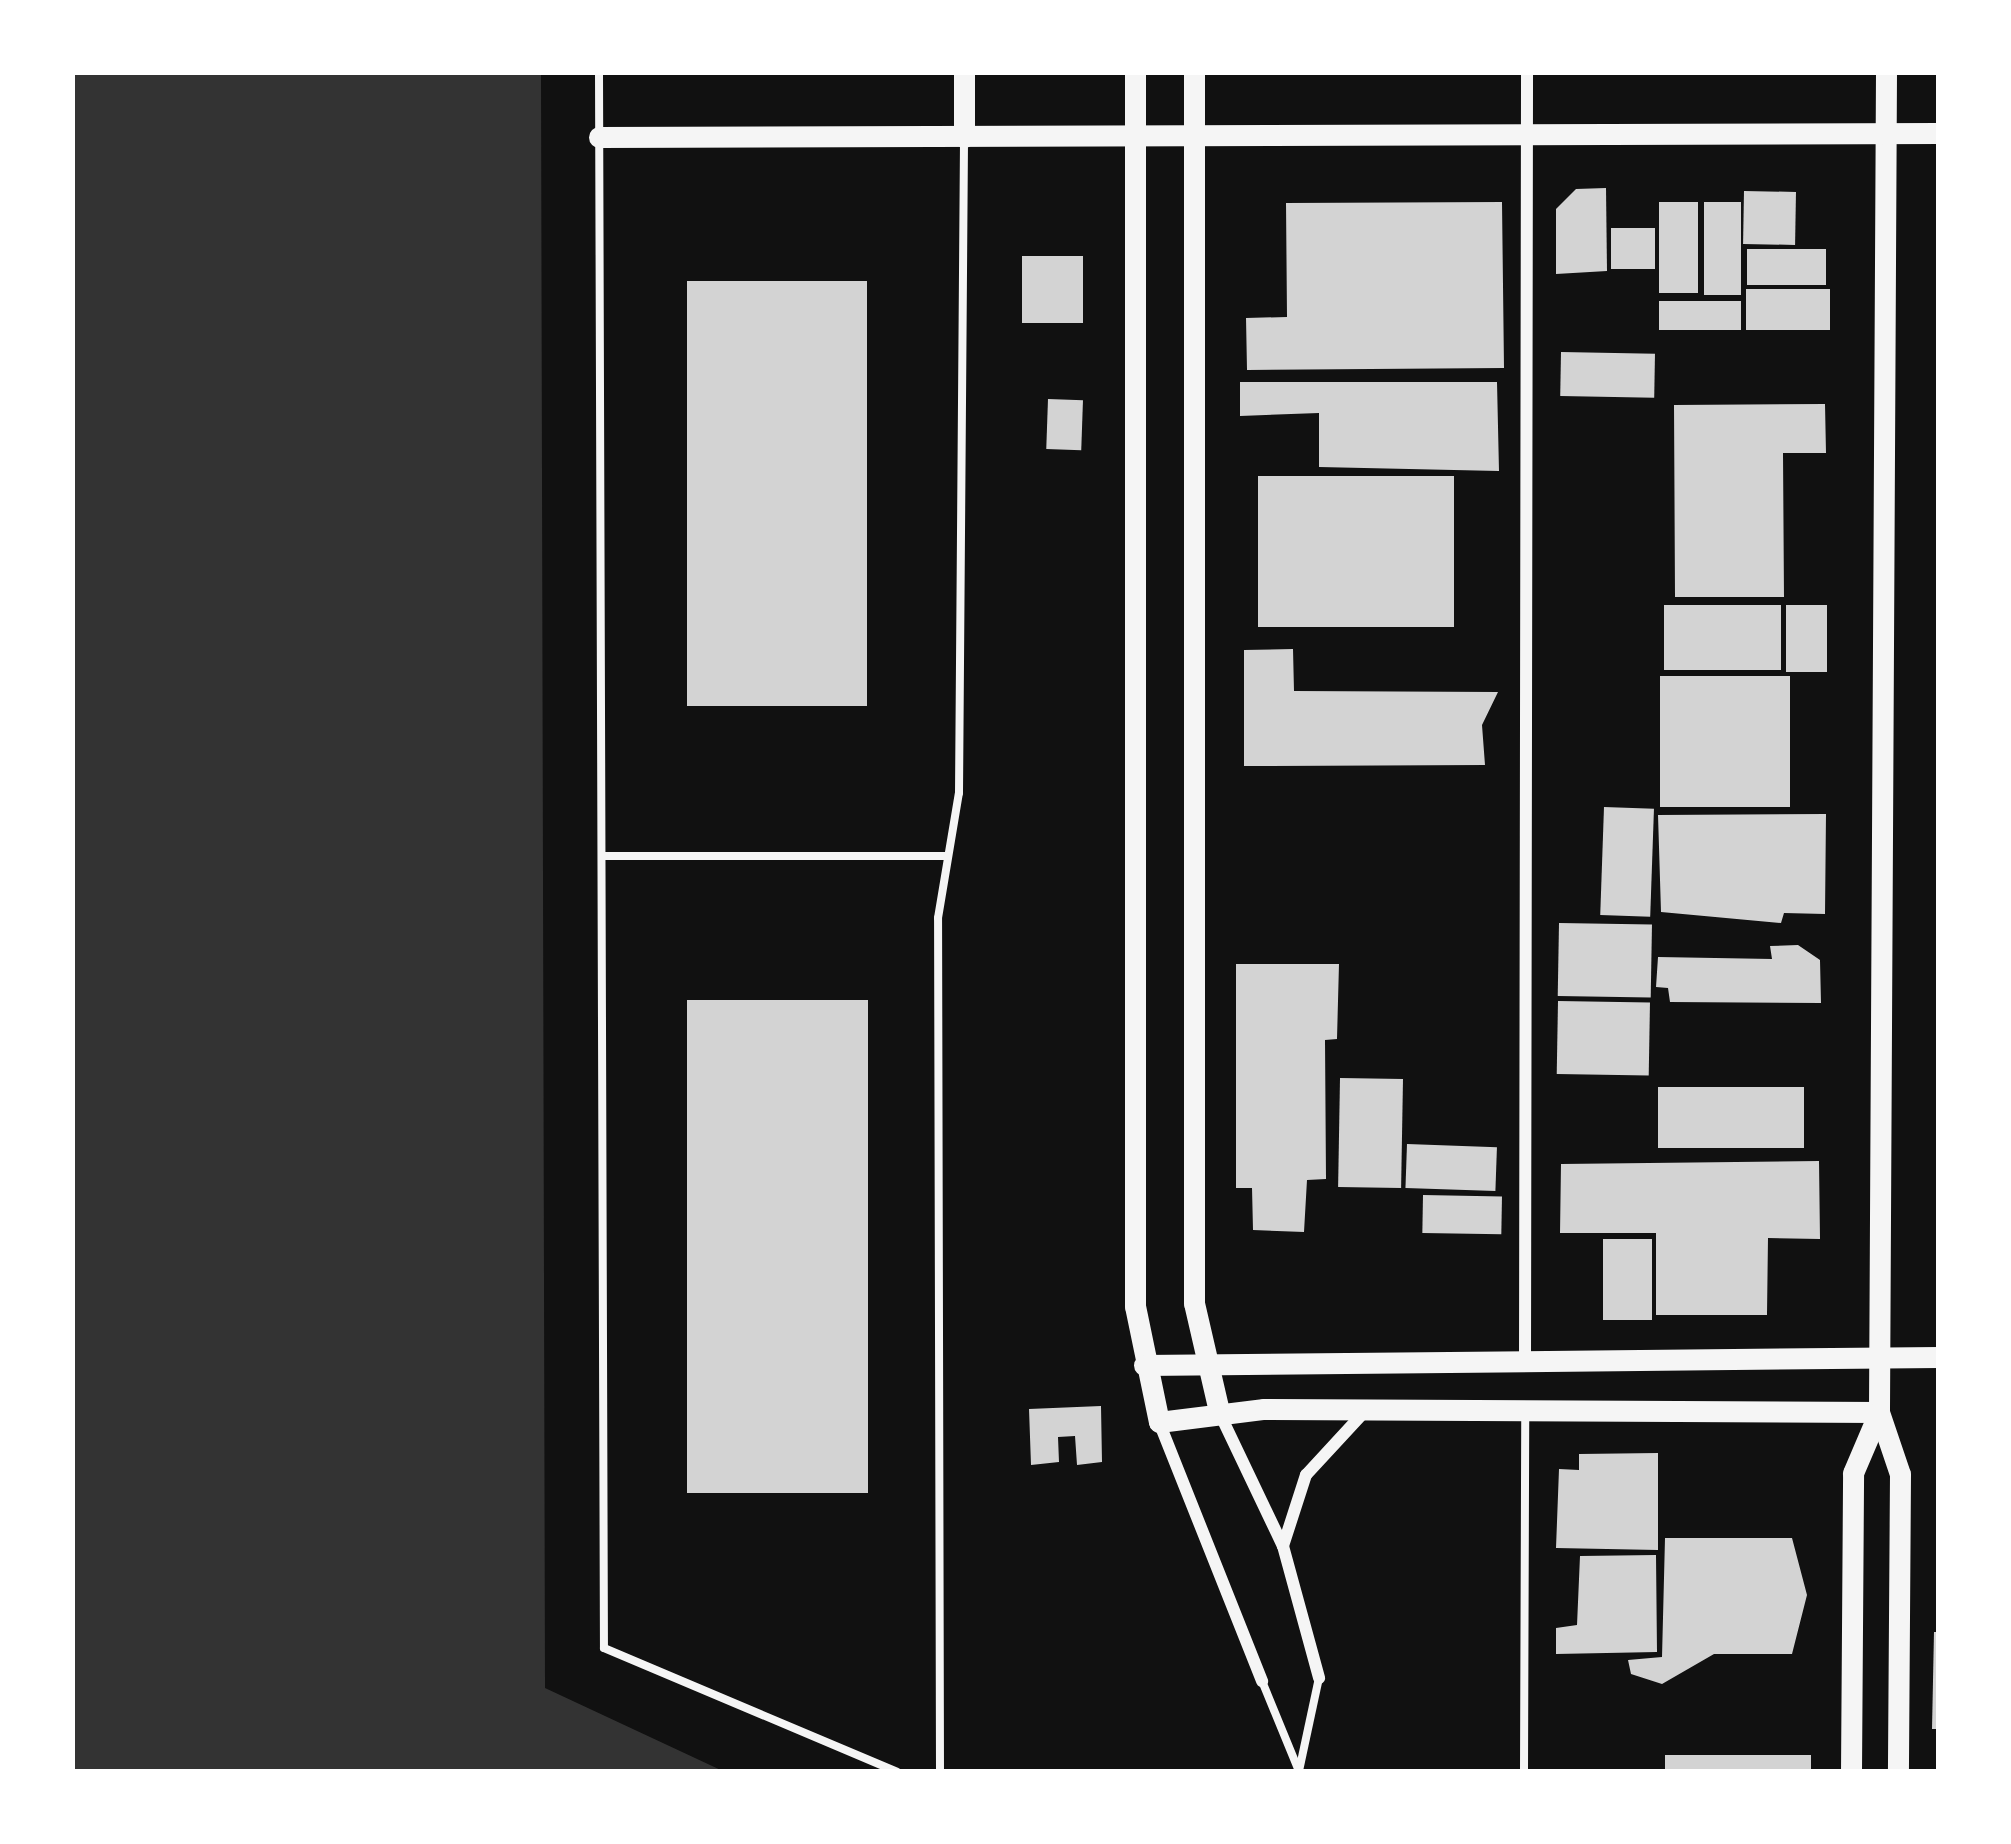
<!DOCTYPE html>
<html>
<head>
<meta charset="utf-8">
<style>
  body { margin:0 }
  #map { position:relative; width:2011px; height:1844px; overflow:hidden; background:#111; font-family:"Fira Sans",sans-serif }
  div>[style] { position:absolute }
  .water>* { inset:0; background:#333 }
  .building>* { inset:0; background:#d3d3d3; transform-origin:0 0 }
  .service>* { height:8px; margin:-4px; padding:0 4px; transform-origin:4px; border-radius:4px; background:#f5f5f5 }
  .minor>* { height:12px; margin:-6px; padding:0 6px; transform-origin:6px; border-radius:6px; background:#f5f5f5 }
  .tertiary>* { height:21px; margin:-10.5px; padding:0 10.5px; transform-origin:10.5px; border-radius:10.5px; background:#f5f5f5 }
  span { translate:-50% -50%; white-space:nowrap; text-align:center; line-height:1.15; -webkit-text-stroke:12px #fff; paint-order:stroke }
  .frame { position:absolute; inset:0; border:75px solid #fff; pointer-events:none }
</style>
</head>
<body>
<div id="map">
  <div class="water">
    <div style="clip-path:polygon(72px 72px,541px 72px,545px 1688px,725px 1772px,72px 1772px)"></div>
  </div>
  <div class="building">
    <div style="clip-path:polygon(1606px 188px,1607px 271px,1556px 274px,1556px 209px,1576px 189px)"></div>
    <div style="left:1744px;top:191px;width:52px;height:53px;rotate:1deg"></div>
    <div style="clip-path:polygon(1502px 202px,1504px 368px,1247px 370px,1246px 318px,1287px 317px,1286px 203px)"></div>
    <div style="left:1659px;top:202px;width:39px;height:91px"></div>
    <div style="left:1741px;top:202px;width:93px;height:37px;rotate:90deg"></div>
    <div style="left:1611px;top:228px;width:44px;height:41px"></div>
    <div style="left:1747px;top:249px;width:79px;height:36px"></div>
    <div style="left:1083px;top:256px;width:67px;height:61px;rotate:90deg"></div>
    <div style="left:687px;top:281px;width:180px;height:425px"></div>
    <div style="left:1746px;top:289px;width:84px;height:41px"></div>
    <div style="left:1659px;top:301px;width:82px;height:29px"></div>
    <div style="left:1561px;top:352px;width:94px;height:44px;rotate:1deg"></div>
    <div style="clip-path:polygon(1240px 382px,1497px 382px,1499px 471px,1319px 467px,1319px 413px,1240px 416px)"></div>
    <div style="left:1048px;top:399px;width:35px;height:50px;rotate:2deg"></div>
    <div style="clip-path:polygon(1825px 404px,1826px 453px,1783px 453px,1784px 597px,1675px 597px,1674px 405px)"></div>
    <div style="left:1454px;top:476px;width:151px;height:196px;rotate:90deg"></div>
    <div style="left:1781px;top:605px;width:65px;height:117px;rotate:90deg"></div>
    <div style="left:1786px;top:605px;width:41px;height:67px"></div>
    <div style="clip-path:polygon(1293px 649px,1294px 691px,1498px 692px,1482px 725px,1485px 765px,1244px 766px,1244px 650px)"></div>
    <div style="left:1660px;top:676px;width:130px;height:131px"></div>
    <div style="left:1604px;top:807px;width:50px;height:108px;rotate:2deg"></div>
    <div style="clip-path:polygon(1826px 814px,1825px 914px,1784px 913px,1781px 923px,1661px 912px,1658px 815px)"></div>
    <div style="left:1559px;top:923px;width:93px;height:73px;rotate:1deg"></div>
    <div style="clip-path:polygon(1798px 945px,1820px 960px,1821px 1003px,1670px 1002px,1668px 988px,1656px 987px,1658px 957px,1772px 959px,1770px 946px)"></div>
    <div style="clip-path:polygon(1236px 964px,1339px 964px,1337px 1039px,1325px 1040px,1326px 1179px,1307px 1180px,1304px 1232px,1253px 1230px,1252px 1188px,1236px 1188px)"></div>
    <div style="left:868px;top:1000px;width:493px;height:181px;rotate:90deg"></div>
    <div style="left:1558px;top:1001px;width:92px;height:73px;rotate:1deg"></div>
    <div style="left:1403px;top:1079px;width:109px;height:63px;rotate:91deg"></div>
    <div style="left:1658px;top:1087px;width:146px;height:61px"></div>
    <div style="left:1407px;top:1144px;width:90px;height:44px;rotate:2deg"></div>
    <div style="clip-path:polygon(1819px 1161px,1820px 1239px,1768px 1238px,1767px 1315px,1656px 1315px,1656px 1233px,1560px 1233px,1561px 1164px)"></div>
    <div style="left:1423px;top:1195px;width:79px;height:38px;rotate:1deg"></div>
    <div style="left:1603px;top:1239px;width:49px;height:81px"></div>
    <div style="clip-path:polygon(1101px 1406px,1102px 1462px,1077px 1465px,1075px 1436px,1058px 1437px,1059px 1462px,1031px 1465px,1029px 1409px)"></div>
    <div style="clip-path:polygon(1658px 1453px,1658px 1550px,1556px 1548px,1559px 1469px,1579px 1470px,1579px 1454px)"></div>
    <div style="clip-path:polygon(1665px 1538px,1792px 1538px,1807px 1595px,1792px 1654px,1714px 1654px,1662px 1684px,1631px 1674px,1628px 1660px,1662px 1657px)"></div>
    <div style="clip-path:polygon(1656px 1555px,1657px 1652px,1556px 1654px,1556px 1628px,1577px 1625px,1580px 1556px)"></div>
    <div style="clip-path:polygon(1934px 1632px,1939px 1632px,1939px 1729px,1932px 1729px)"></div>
    <div style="left:1665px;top:1755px;width:146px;height:17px"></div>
  </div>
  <div class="service">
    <div style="left:599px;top:72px;width:1576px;rotate:89.82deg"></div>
    <div style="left:604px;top:1648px;width:318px;rotate:22.9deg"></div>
    <div style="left:604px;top:856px;width:342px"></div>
    <div style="left:1262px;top:1681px;width:97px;rotate:67.7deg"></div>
    <div style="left:1299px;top:1771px;width:95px;rotate:-77.9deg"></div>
    <div style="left:940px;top:1772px;width:854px;rotate:-90.13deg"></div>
    <div style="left:938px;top:918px;width:127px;rotate:-80.5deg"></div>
    <div style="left:959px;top:793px;width:654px;rotate:-89.56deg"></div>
    <div style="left:1524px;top:1772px;width:360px;rotate:-89.8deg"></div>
  </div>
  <div class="minor">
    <div style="left:1525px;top:1361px;width:1289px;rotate:-89.91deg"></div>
    <div style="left:1219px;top:1412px;width:148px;rotate:64.5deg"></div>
    <div style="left:1283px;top:1546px;width:137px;rotate:74.7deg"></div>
    <div style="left:1159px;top:1422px;width:279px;rotate:68.3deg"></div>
    <div style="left:1283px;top:1546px;width:75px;rotate:-72.1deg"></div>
    <div style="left:1306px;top:1475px;width:88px;rotate:-47.3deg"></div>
  </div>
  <div class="tertiary">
    <div style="left:1135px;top:72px;width:1234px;rotate:90deg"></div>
    <div style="left:1135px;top:1306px;width:118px;rotate:78.3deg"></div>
    <div style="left:1159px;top:1422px;width:106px;rotate:-7.1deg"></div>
    <div style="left:1264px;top:1409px;width:615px;rotate:0.28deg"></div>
    <div style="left:1194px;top:72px;width:1231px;rotate:90deg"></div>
    <div style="left:1194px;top:1303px;width:111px;rotate:77deg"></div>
    <div style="left:1886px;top:72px;width:1340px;rotate:90.3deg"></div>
    <div style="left:1879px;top:1412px;width:65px;rotate:71.3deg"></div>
    <div style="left:1900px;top:1474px;width:298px;rotate:90.4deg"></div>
    <div style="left:599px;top:137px;width:1340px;rotate:-0.17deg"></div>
    <div style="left:964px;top:137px;width:65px;rotate:-90deg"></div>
    <div style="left:1144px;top:1365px;width:795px;rotate:-0.58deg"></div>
    <div style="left:1851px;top:1772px;width:299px;rotate:-89.6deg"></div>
    <div style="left:1853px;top:1473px;width:66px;rotate:-66.9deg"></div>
  </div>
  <div class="frame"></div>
</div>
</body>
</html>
